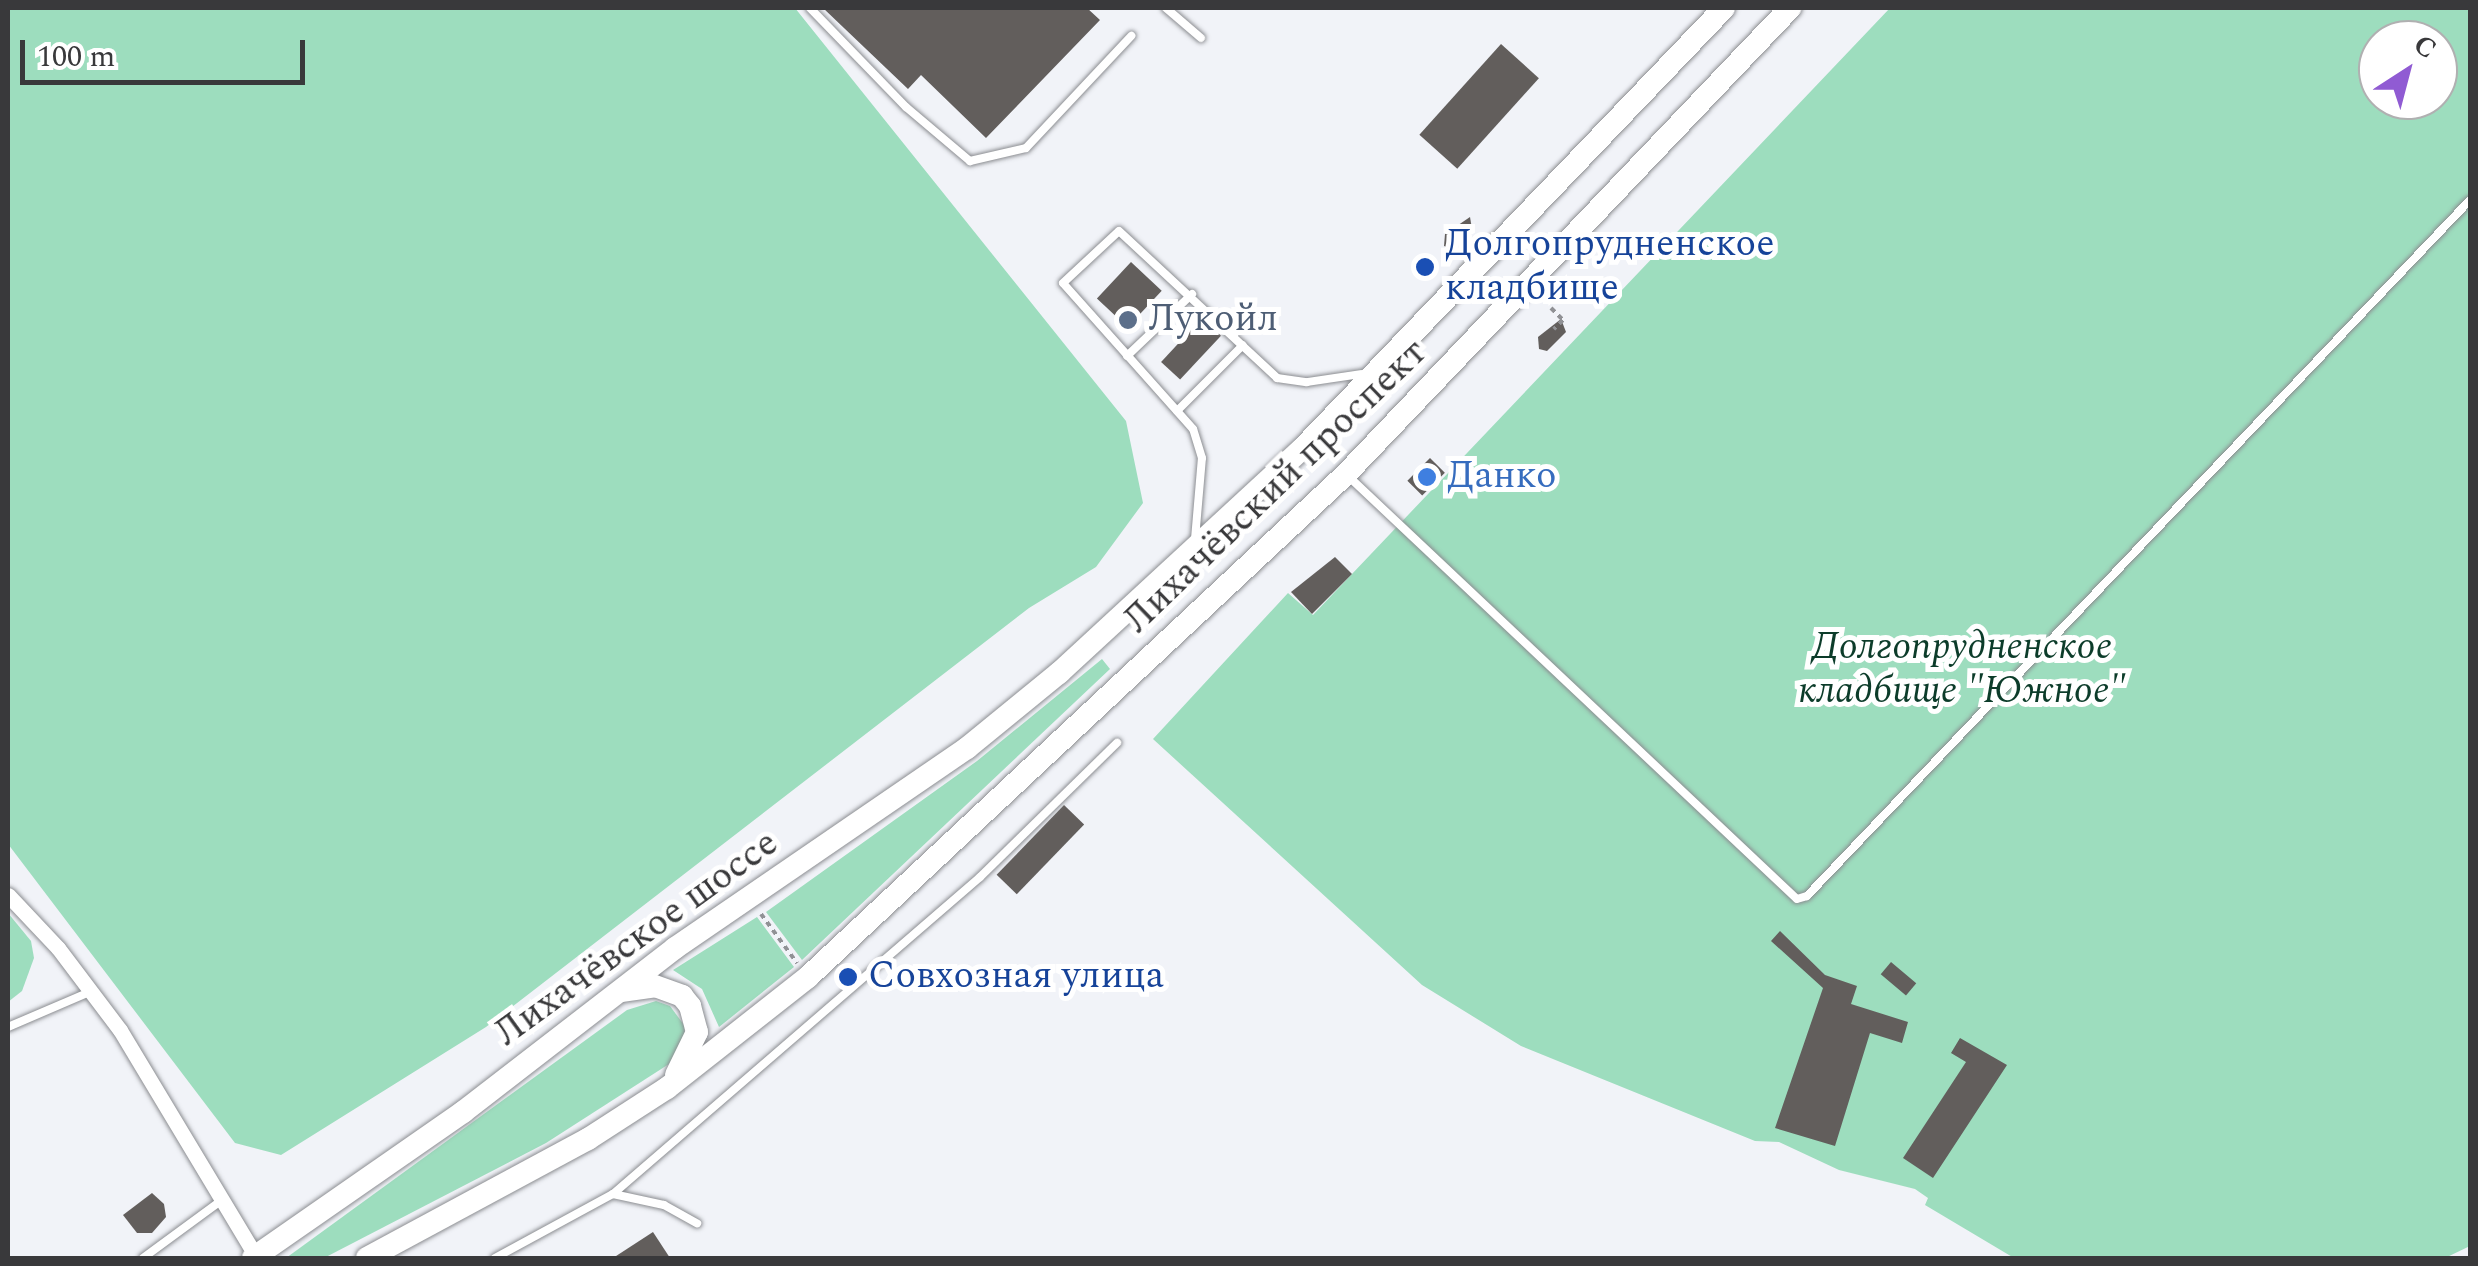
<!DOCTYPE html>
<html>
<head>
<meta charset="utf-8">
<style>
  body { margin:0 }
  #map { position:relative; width:2478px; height:1266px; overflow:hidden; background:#f1f3f8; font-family:Spectral,serif }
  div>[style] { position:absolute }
  .green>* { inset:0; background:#9dddbe }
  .building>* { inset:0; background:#625e5c; transform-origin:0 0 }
  .path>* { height:4px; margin-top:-2px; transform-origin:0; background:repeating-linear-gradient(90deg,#909195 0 5px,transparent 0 10px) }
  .roads { filter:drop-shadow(0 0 2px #8b8d91) drop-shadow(0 0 2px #8b8d91) }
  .lane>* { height:8px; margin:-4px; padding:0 4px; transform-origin:4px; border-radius:4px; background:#fff }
  .street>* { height:15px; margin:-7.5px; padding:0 7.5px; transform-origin:7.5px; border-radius:7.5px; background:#fff }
  .secondary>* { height:22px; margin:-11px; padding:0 11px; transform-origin:11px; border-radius:11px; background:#fff }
  .dots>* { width:28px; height:28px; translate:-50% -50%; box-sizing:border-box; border:5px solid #fff; border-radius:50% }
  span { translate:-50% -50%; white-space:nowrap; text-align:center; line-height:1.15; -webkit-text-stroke:10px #fff; paint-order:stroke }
  .transit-label { font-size:38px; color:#164399 }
  .left { translate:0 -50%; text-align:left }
  .service-label { font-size:38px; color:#4e5e75 }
  .shop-label { font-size:38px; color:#366cbe }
  .street-label { font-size:38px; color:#39393b }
  .park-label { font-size:38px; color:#0c3c2a; font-style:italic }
  .frame { position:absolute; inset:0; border:10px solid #39393b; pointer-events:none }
  .north { position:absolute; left:2358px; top:20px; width:100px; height:100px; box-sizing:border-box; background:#fff; border:2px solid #b0b0b1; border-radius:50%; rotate:36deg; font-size:28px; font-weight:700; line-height:40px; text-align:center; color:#39393b }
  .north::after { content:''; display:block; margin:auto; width:35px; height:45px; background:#905bd3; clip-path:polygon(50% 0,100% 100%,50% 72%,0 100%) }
  .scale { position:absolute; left:20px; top:40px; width:285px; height:45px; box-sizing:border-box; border:5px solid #39393b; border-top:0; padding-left:12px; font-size:30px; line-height:35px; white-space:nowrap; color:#39393b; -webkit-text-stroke:8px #fff; paint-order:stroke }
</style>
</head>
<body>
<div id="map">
  <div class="green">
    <div style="clip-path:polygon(8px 8px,795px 8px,1126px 421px,1143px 503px,1096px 567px,1029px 608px,486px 1027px,281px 1155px,235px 1143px,8px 844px)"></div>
    <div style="clip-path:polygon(evenodd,1890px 8px,2470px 8px,2470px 1246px,2445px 1258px,2014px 1258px,1925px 1205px,1928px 1198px,1915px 1189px,1839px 1170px,1779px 1142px,1755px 1141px,1521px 1046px,1422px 985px,1153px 739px,1288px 593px,1313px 615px,1890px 8px,2378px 40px,2438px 40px,2438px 100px,2378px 100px,2378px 40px)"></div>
    <div style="clip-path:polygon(1102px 659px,1110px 669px,802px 960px,766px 912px,977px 761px)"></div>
    <div style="clip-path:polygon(8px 913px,31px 941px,34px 958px,22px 991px,8px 1002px)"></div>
    <div style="clip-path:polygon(757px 917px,794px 967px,719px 1027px,702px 989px,673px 970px)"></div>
    <div style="clip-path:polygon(656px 1001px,670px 1006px,684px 1025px,685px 1036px,669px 1064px,546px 1143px,324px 1258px,286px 1258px,627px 1010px)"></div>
  </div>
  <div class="building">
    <div style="clip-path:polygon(823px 8px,1087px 8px,1100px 20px,986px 138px,921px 75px,908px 89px)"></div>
    <div style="left:1501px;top:44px;width:51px;height:122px;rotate:42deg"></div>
    <div style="clip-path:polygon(1470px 217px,1472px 229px,1452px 249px,1444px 246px,1445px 234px)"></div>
    <div style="left:1131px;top:262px;width:42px;height:50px;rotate:43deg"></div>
    <div style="left:1202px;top:318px;width:26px;height:60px;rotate:43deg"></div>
    <div style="clip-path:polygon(1561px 319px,1566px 332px,1547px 351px,1539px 349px,1538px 337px)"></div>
    <div style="left:1430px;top:458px;width:21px;height:32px;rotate:45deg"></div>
    <div style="clip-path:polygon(1335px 557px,1352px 574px,1312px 614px,1291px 592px)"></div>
    <div style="left:1064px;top:805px;width:28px;height:97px;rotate:44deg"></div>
    <div style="clip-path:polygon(1780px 931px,1825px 975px,1857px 986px,1851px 1004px,1908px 1022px,1902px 1043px,1870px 1033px,1835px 1146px,1775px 1128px,1823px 988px,1771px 941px)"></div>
    <div style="left:1891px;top:962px;width:33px;height:16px;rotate:40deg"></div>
    <div style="clip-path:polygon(1960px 1038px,2007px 1065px,1933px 1178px,1903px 1158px,1966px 1062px,1951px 1053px)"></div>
    <div style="clip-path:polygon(152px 1193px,164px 1204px,166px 1217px,152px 1233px,137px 1233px,123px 1215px)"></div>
    <div style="clip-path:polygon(653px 1232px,670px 1258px,613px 1258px)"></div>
  </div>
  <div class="path">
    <div style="left:1456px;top:256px;width:11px;rotate:-135deg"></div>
    <div style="left:1448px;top:248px;width:14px;rotate:-45deg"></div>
    <div style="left:1551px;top:308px;width:17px;rotate:45deg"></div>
    <div style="left:1563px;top:320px;width:13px;rotate:135deg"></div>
    <div style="left:761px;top:914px;width:61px;rotate:53.7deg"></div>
  </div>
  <div class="roads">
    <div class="lane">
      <div style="left:810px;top:8px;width:138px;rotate:45.9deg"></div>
      <div style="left:906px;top:107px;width:84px;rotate:40.2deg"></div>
      <div style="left:970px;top:161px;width:57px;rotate:-13.1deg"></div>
      <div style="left:1026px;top:148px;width:154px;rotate:-46.8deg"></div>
      <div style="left:1166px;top:8px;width:46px;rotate:40.6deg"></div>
      <div style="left:1127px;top:356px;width:90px;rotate:-43.6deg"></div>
      <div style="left:1177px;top:411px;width:93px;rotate:-45deg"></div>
      <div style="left:1347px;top:475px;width:618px;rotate:43.3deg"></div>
      <div style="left:1797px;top:899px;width:10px;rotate:-17deg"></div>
      <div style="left:1807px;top:896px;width:961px;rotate:-46.39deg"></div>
      <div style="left:1195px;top:539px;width:81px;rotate:-85.1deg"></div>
      <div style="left:1202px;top:458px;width:30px;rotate:-107deg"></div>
      <div style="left:1193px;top:429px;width:195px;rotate:-131.7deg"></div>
      <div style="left:1063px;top:283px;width:76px;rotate:-42.9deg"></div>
      <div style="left:1119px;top:231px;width:216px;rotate:42.9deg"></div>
      <div style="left:1277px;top:378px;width:30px;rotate:8deg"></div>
      <div style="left:1307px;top:382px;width:55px;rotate:-8.4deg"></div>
      <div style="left:8px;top:1027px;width:91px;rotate:-23.2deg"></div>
      <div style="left:613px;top:1194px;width:485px;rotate:-40.8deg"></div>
      <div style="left:980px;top:877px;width:192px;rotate:-44.4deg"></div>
      <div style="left:143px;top:1258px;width:98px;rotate:-36.3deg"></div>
      <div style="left:495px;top:1258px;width:134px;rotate:-28.5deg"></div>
      <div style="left:613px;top:1194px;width:52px;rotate:12.2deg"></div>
      <div style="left:664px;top:1205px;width:38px;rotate:29deg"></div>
    </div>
    <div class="street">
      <div style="left:8px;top:895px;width:73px;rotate:46.7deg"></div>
      <div style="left:58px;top:948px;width:103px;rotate:52.9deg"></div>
      <div style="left:120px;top:1030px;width:264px;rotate:59deg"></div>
    </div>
    <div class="secondary">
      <div style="left:621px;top:991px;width:34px;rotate:-8deg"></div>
      <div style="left:655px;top:986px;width:29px;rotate:20deg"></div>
      <div style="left:682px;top:996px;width:13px;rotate:51deg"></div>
      <div style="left:690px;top:1006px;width:27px;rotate:75deg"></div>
      <div style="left:697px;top:1032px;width:48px;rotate:116deg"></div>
      <div style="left:253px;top:1258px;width:256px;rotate:-34.8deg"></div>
      <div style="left:463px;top:1112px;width:268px;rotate:-37.7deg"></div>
      <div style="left:675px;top:948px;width:354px;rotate:-34.4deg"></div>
      <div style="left:967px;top:748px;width:119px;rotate:-39.2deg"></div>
      <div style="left:1059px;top:673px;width:330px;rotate:-42.7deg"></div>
      <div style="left:1302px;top:449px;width:610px;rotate:-46.26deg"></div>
      <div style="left:367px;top:1258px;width:251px;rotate:-28.3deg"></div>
      <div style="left:588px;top:1139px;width:94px;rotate:-32.8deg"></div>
      <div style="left:667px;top:1088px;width:179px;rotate:-38.2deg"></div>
      <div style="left:808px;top:977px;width:737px;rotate:-43.07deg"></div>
      <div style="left:1346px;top:474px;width:644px;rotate:-46.38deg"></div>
    </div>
  </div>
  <div class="dots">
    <div style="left:1425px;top:267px;background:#1a4fb4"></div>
    <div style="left:1128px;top:320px;background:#5c6f8a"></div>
    <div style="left:1427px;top:477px;background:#3f7fe0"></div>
    <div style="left:848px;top:977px;background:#1a4fb4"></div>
  </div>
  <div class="transit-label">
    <span class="left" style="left:1445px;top:267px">Долгопрудненское<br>кладбище</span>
    <span class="left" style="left:868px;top:977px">Совхозная улица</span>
  </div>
  <div class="service-label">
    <span class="left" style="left:1148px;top:320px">Лукойл</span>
  </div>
  <div class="shop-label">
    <span class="left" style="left:1447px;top:477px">Данко</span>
  </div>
  <div class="street-label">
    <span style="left:1276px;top:487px;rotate:-44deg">Лихачёвский проспект</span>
    <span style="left:637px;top:939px;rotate:-36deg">Лихачёвское шоссе</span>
  </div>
  <div class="park-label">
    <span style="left:1962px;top:670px">Долгопрудненское<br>кладбище "Южное"</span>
  </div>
  <div class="frame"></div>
  <div class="north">С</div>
  <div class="scale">100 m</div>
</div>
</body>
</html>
